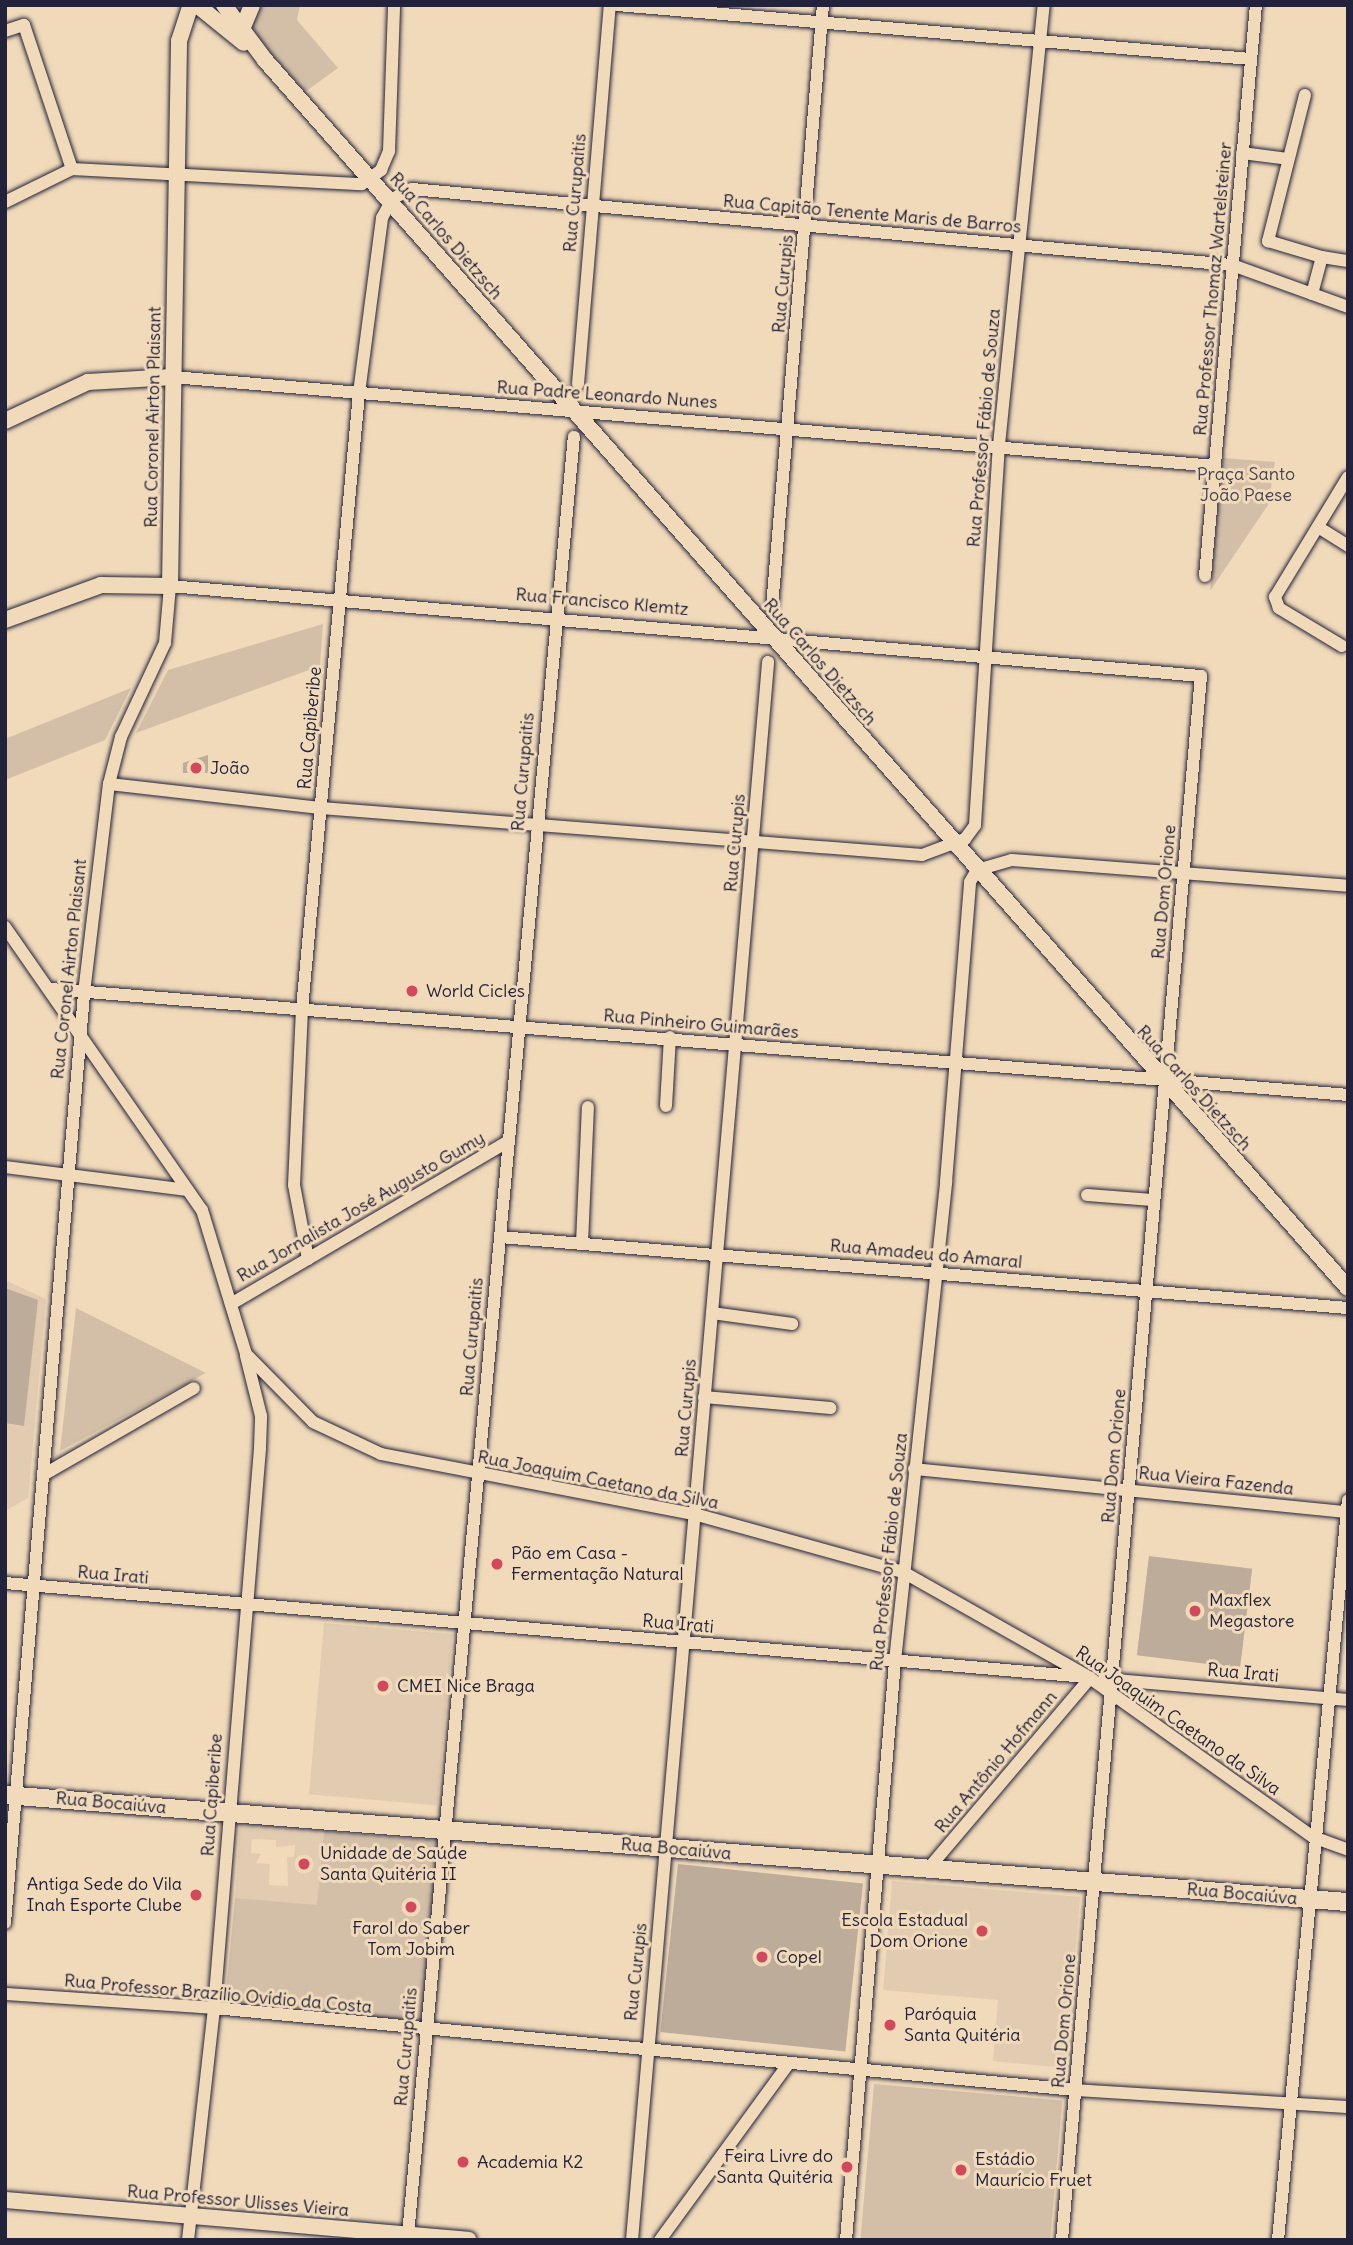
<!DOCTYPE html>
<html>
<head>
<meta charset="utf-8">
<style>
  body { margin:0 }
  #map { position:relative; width:1353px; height:2245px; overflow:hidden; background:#f1daba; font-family:Delius,sans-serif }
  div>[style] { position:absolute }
  .built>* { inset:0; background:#e2ccb1; transform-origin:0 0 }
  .green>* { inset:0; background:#d3bfa7; transform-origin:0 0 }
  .building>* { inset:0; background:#beac9b; transform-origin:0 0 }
  .roads { filter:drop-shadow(0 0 2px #22223b) drop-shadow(0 0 2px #22223b) }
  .minor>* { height:12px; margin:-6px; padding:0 6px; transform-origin:6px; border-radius:6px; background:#f1daba }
  .tertiary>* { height:16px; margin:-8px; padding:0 8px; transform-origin:8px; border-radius:8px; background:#f1daba }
  .secondary>* { height:18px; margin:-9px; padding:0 9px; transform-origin:9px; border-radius:9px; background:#f1daba }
  .dots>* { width:19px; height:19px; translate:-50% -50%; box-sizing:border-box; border:4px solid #f1daba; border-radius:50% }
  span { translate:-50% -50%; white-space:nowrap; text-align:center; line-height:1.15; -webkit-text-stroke:6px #f1daba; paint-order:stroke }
  .street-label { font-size:18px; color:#22223b }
  .park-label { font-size:18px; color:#454151 }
  .poi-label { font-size:18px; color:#22223b }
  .left { translate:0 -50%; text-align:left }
  .right { translate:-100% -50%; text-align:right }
  .frame { position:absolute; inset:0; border:7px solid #22223b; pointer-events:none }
</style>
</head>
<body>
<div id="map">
  <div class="built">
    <div style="clip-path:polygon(5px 1280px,46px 1299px,28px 1498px,5px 1511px)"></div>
    <div style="left:324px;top:1623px;width:129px;height:172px;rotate:5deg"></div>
    <div style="clip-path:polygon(evenodd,240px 1823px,324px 1831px,318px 1906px,235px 1898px,240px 1823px,252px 1839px,276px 1840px,276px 1847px,295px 1845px,294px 1857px,287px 1857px,288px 1886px,269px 1885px,270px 1864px,256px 1863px,261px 1854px,251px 1853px,252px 1839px)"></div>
    <div style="clip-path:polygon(892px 1881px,1080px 1897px,1065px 2068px,993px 2061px,998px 2000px,883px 1990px)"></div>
  </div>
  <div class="green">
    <div style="clip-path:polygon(228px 5px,300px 5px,297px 20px,338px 68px,305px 92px)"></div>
    <div style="clip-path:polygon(1223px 458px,1275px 462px,1268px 505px,1210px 591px)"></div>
    <div style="clip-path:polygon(323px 624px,320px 666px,136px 733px,168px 670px)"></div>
    <div style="clip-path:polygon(131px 688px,105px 740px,5px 780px,5px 739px)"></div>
    <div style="clip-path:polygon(76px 1308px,206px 1373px,60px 1451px)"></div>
    <div style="clip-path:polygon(324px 1831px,439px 1841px,423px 2022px,225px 2003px,235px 1898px,317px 1905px)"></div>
    <div style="left:874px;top:2084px;width:189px;height:157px;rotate:5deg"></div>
  </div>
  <div class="building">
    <div style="clip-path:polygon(208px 755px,208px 773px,183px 773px,183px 763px)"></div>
    <div style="clip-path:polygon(5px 1288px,38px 1300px,24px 1426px,5px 1423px)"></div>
    <div style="left:1149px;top:1556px;width:104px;height:100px;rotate:7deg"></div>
    <div style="left:678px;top:1864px;width:186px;height:169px;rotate:6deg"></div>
  </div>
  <div class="roads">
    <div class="minor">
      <div style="left:617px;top:5px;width:636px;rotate:4.87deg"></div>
      <div style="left:5px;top:31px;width:20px;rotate:-18deg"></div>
      <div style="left:24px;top:25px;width:152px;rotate:71.6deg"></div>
      <div style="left:1305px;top:95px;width:151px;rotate:104.2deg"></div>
      <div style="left:1268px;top:241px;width:56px;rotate:16.5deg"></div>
      <div style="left:1242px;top:153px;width:46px;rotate:7.4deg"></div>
      <div style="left:5px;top:202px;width:75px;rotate:-26.2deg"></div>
      <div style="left:72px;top:169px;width:290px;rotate:3deg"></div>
      <div style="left:362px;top:184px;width:24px;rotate:-36deg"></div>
      <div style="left:381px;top:170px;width:21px;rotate:-67deg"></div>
      <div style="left:389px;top:151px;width:146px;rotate:-88deg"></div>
      <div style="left:1312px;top:294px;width:38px;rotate:-75deg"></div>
      <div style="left:1322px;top:257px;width:26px;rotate:9deg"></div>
      <div style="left:173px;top:377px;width:1046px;rotate:4.88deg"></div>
      <div style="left:578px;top:384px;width:380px;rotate:-85.2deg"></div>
      <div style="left:1318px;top:527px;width:36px;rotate:32deg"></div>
      <div style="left:1205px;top:576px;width:573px;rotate:-84.9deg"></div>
      <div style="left:772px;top:607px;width:604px;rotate:-85.16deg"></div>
      <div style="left:1342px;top:646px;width:74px;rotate:-148.9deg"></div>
      <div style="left:1279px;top:608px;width:12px;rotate:-110deg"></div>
      <div style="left:1275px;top:597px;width:140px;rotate:-58.7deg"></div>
      <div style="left:109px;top:784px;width:213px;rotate:6.5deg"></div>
      <div style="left:321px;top:808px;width:603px;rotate:4.47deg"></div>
      <div style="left:922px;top:855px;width:46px;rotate:-20.4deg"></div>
      <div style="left:965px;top:839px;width:17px;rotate:-54deg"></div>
      <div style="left:975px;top:825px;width:381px;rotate:-86.4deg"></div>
      <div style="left:999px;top:445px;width:442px;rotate:-84.2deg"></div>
      <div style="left:5px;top:927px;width:345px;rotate:55.2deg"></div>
      <div style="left:202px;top:1210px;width:151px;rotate:73deg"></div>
      <div style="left:246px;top:1354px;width:95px;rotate:45.4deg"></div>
      <div style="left:313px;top:1422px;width:75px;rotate:25.2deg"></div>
      <div style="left:381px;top:1454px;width:319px;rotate:10.9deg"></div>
      <div style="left:694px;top:1514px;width:217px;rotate:15.5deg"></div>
      <div style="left:903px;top:1572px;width:215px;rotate:29.5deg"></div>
      <div style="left:1090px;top:1678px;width:274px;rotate:35.5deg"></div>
      <div style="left:1313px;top:1837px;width:37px;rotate:20deg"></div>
      <div style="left:51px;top:989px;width:1301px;rotate:4.67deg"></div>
      <div style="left:666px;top:1106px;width:69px;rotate:-86.7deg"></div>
      <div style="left:5px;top:1167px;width:184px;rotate:7.2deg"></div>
      <div style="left:1087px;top:1195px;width:66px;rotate:4.3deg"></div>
      <div style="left:500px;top:1237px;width:851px;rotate:4.79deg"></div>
      <div style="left:582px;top:1243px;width:136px;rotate:-87.5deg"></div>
      <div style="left:308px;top:1259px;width:75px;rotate:-100.7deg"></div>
      <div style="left:294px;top:1185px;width:176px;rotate:-87.4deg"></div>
      <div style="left:302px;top:1009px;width:619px;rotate:-84.71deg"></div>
      <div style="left:359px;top:393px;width:177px;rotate:-82.5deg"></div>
      <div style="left:382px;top:218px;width:21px;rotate:-62deg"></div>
      <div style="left:392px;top:199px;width:22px;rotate:-27deg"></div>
      <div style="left:412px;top:189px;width:824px;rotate:5.3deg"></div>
      <div style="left:1232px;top:265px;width:123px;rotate:19.9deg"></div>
      <div style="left:231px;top:1304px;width:322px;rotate:-30.4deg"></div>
      <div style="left:712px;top:1313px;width:81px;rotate:7.8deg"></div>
      <div style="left:704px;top:1397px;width:127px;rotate:5deg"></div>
      <div style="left:914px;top:1469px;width:436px;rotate:5.7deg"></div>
      <div style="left:43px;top:1475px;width:174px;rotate:-29.9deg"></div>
      <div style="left:5px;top:1583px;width:1085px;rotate:4.97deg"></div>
      <div style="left:1104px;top:1679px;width:245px;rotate:4.9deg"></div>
      <div style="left:928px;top:1869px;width:250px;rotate:-49.7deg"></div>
      <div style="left:5px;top:1923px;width:933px;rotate:-85.14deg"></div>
      <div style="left:84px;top:993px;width:210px;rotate:-83.2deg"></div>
      <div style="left:109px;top:784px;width:49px;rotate:-75.7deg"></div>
      <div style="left:121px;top:737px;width:104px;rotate:-64.9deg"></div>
      <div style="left:165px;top:643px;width:57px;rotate:-85deg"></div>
      <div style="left:170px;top:586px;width:1035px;rotate:4.99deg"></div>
      <div style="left:1201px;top:676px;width:1570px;rotate:95.08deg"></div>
      <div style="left:5px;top:1994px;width:209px;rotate:3.8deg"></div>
      <div style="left:214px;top:2008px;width:865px;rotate:5.44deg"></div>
      <div style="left:1075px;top:2090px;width:274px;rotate:3.6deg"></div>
      <div style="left:408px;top:2235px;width:1806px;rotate:-84.73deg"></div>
      <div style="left:188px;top:2240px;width:233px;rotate:-83.6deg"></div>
      <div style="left:214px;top:2008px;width:562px;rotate:-85.3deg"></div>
      <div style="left:260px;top:1448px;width:32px;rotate:-88deg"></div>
      <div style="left:261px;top:1416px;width:62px;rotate:-104deg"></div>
      <div style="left:632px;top:2240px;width:1584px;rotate:-85.07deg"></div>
      <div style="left:660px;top:2240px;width:219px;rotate:-53.9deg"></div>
      <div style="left:846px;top:2240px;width:581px;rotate:-85.16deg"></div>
      <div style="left:895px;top:1661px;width:482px;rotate:-83.9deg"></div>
      <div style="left:946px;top:1182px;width:301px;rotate:-85.4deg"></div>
      <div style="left:970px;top:882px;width:14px;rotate:-60deg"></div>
      <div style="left:977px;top:870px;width:36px;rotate:-16deg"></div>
      <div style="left:1012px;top:860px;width:337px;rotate:4.4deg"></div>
      <div style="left:1278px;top:2240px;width:743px;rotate:-84.6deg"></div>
    </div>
    <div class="tertiary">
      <div style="left:197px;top:5px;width:60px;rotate:39deg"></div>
      <div style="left:224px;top:5px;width:69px;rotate:53.3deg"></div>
      <div style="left:265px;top:60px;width:1637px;rotate:48.59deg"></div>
      <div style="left:242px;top:29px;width:26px;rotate:-67deg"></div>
      <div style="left:5px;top:421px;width:92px;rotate:-25.2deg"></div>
      <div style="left:88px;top:382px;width:85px;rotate:-3.4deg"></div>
      <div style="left:5px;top:620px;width:102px;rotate:-20deg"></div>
      <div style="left:101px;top:585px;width:69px;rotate:0.8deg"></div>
      <div style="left:170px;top:586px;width:545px;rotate:-89.05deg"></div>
      <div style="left:179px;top:41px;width:38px;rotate:-72deg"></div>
      <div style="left:5px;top:2200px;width:465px;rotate:4.9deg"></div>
    </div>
    <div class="secondary">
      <div style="left:5px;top:1795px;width:1347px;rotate:4.56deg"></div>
    </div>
  </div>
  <div class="dots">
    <div style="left:196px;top:768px;background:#d1495b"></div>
    <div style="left:412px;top:991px;background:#d1495b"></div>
    <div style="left:497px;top:1564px;background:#d1495b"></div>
    <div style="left:1195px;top:1611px;background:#d1495b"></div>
    <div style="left:383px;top:1686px;background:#d1495b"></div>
    <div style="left:304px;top:1864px;background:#d1495b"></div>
    <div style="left:196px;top:1895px;background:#d1495b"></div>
    <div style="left:411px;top:1907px;background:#d1495b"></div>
    <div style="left:982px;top:1931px;background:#d1495b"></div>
    <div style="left:762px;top:1957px;background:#d1495b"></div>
    <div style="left:890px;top:2025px;background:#d1495b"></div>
    <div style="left:463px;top:2162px;background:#d1495b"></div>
    <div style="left:847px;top:2167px;background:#d1495b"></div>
    <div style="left:961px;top:2170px;background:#d1495b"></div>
  </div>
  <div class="street-label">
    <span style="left:575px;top:193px;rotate:-85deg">Rua Curupaitis</span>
    <span style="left:872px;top:214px;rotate:5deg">Rua Capitão Tenente Maris de Barros</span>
    <span style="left:446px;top:236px;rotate:49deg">Rua Carlos Dietzsch</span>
    <span style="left:783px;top:284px;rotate:-85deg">Rua Curupis</span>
    <span style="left:1213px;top:289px;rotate:-85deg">Rua Professor Thomaz Wartelsteiner</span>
    <span style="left:607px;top:395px;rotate:4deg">Rua Padre Leonardo Nunes</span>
    <span style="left:153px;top:417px;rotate:-89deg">Rua Coronel Airton Plaisant</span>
    <span style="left:984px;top:428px;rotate:-85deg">Rua Professor Fábio de Souza</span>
    <span style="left:602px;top:602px;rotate:5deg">Rua Francisco Klemtz</span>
    <span style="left:820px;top:662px;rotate:49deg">Rua Carlos Dietzsch</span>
    <span style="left:310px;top:728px;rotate:-85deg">Rua Capiberibe</span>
    <span style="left:523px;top:772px;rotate:-85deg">Rua Curupaitis</span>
    <span style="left:735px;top:843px;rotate:-85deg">Rua Curupis</span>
    <span style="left:1164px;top:892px;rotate:-85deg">Rua Dom Orione</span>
    <span style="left:69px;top:969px;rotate:-84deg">Rua Coronel Airton Plaisant</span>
    <span style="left:701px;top:1024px;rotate:5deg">Rua Pinheiro Guimarães</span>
    <span style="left:1194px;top:1088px;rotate:48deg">Rua Carlos Dietzsch</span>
    <span style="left:361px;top:1207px;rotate:-30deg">Rua Jornalista José Augusto Gumy</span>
    <span style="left:926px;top:1254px;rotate:5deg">Rua Amadeu do Amaral</span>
    <span style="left:472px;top:1337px;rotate:-85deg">Rua Curupaitis</span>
    <span style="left:686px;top:1408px;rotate:-85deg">Rua Curupis</span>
    <span style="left:1114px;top:1456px;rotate:-85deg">Rua Dom Orione</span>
    <span style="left:598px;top:1480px;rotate:11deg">Rua Joaquim Caetano da Silva</span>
    <span style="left:1216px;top:1481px;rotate:6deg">Rua Vieira Fazenda</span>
    <span style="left:889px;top:1552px;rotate:-84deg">Rua Professor Fábio de Souza</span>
    <span style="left:113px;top:1575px;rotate:5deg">Rua Irati</span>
    <span style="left:678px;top:1624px;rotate:5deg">Rua Irati</span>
    <span style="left:1243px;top:1673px;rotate:5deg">Rua Irati</span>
    <span style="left:1178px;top:1721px;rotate:35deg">Rua Joaquim Caetano da Silva</span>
    <span style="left:996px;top:1762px;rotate:-50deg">Rua Antônio Hofmann</span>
    <span style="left:212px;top:1795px;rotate:-86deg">Rua Capiberibe</span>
    <span style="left:111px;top:1803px;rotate:5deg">Rua Bocaiúva</span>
    <span style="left:676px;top:1849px;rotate:5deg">Rua Bocaiúva</span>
    <span style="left:1242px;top:1894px;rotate:5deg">Rua Bocaiúva</span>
    <span style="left:636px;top:1972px;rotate:-84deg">Rua Curupis</span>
    <span style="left:218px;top:1994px;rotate:5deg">Rua Professor Brazílio Ovídio da Costa</span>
    <span style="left:1064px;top:2021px;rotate:-85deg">Rua Dom Orione</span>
    <span style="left:406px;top:2047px;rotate:-85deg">Rua Curupaitis</span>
    <span style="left:238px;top:2201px;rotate:5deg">Rua Professor Ulisses Vieira</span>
  </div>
  <div class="park-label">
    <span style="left:1246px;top:485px">Praça Santo<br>João Paese</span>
  </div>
  <div class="poi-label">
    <span class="left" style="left:210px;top:768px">João</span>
    <span class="left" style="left:426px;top:991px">World Cicles</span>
    <span class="left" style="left:511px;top:1564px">Pão em Casa -<br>Fermentação Natural</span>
    <span class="left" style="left:1209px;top:1611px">Maxflex<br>Megastore</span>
    <span class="left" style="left:397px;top:1686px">CMEI Nice Braga</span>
    <span class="left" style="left:320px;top:1864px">Unidade de Saúde<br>Santa Quitéria II</span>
    <span class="right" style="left:182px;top:1895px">Antiga Sede do Vila<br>Inah Esporte Clube</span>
    <span class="right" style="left:968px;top:1931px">Escola Estadual<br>Dom Orione</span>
    <span style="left:411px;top:1939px">Farol do Saber<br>Tom Jobim</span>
    <span class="left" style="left:776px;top:1957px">Copel</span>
    <span class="left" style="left:904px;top:2025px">Paróquia<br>Santa Quitéria</span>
    <span class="right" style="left:833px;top:2167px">Feira Livre do<br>Santa Quitéria</span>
    <span class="left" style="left:975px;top:2170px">Estádio<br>Maurício Fruet</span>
    <span class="left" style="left:477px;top:2162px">Academia K2</span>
  </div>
  <div class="frame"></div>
</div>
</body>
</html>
